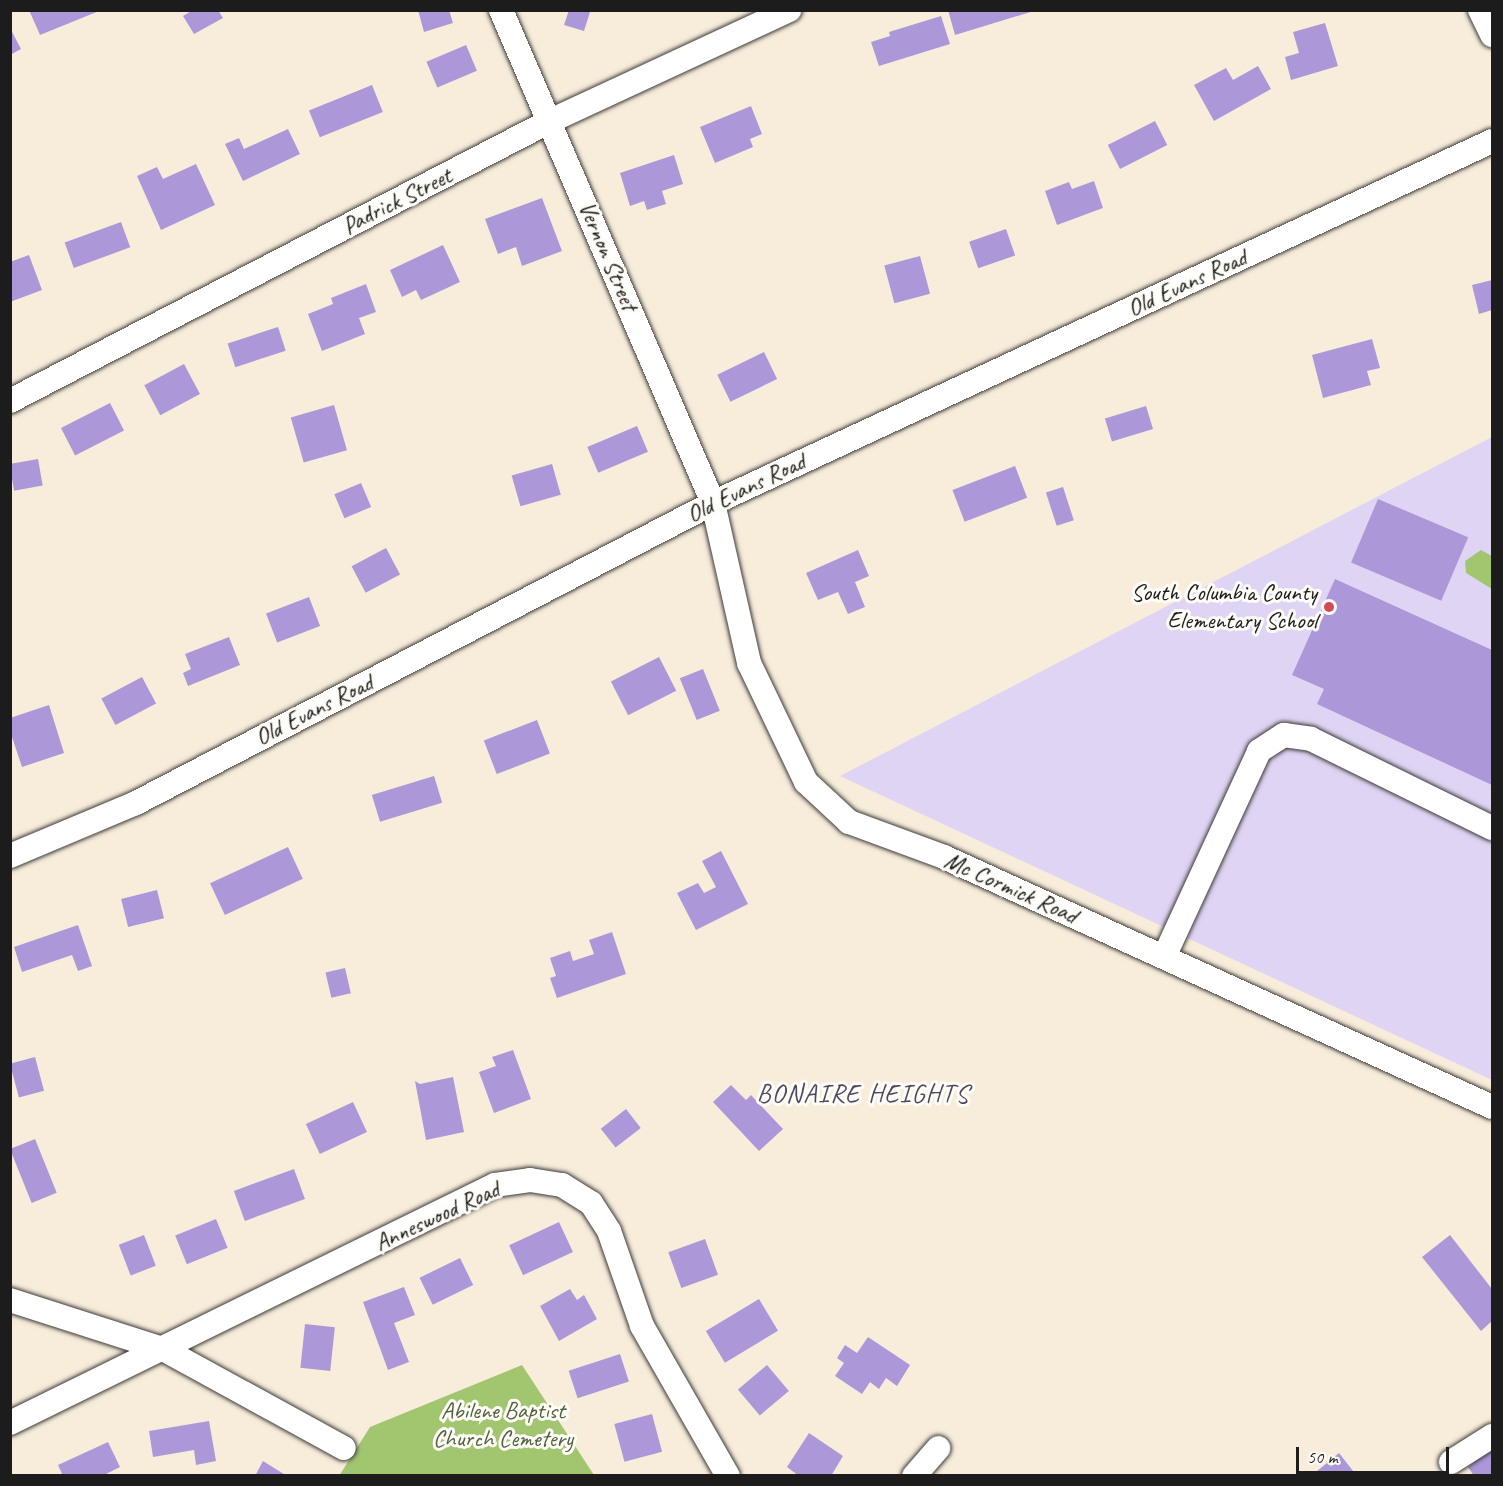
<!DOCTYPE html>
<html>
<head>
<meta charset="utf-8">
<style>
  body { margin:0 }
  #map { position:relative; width:1503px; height:1486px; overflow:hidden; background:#f8eddb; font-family:Caveat,sans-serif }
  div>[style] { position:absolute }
  .built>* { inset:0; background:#e0d4f4 }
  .green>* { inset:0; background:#a2c670 }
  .building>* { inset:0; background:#ac98d9; transform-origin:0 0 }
  .roads { filter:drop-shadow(0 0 2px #3d3b39) drop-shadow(0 0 2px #3d3b39) }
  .minor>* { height:24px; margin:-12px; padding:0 12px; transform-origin:12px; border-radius:12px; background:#fff }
  .dots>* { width:16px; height:16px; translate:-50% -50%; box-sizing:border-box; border:3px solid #fdfcf7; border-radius:50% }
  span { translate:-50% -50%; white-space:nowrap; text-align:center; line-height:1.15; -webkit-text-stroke:6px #fdfcf7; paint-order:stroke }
  .street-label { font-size:24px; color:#1c1c1c }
  .poi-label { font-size:24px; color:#1c1c1c }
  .right { translate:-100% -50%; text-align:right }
  .park-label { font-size:24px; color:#52603e }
  .neighbourhood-label { font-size:26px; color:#4e475e; letter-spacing:1.5px }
  .frame { position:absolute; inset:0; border:12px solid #1c1c1c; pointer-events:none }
  .scale { position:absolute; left:1296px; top:1447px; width:153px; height:27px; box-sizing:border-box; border:3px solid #1c1c1c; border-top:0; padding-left:8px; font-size:18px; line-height:21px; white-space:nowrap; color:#1c1c1c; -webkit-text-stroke:4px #fdfcf7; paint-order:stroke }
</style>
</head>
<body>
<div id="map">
  <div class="built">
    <div style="clip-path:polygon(1492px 437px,1492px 1080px,840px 776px)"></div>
  </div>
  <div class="green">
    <div style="clip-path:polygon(1481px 550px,1492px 556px,1492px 589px,1466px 573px,1465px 561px)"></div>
    <div style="clip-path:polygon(522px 1365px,594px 1475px,339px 1476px,370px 1427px)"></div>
  </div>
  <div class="building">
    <div style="clip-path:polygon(29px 10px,99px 10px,99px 11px,40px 35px)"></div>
    <div style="clip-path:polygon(193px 10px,218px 10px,223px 18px,194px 34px,183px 16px)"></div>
    <div style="clip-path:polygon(418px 10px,449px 10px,453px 23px,424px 32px)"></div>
    <div style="clip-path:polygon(569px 10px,590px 12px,584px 31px,564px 25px)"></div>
    <div style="clip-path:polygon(948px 10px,1034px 10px,1034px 11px,955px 35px)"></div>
    <div style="clip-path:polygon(941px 16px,950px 44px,879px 66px,871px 42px,890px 36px,889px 32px)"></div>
    <div style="clip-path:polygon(1325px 23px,1338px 66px,1291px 80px,1285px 57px,1299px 53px,1293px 32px)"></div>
    <div style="clip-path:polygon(10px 28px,21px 49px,10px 55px)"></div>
    <div style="left:466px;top:45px;width:28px;height:43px;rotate:67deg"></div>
    <div style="clip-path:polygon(1258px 66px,1271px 89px,1214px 121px,1194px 85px,1226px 68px,1233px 80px)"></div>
    <div style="left:372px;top:85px;width:29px;height:68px;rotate:68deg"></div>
    <div style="clip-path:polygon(751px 106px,762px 134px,750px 139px,753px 147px,715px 163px,700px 127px)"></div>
    <div style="left:1155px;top:121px;width:27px;height:53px;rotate:63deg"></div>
    <div style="clip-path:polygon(288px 129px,300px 154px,243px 181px,225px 144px,239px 138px,244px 149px)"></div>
    <div style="clip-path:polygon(674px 155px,683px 184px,662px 191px,666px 204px,647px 210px,644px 201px,630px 206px,620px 173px)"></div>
    <div style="clip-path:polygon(196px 164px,215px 205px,161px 230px,137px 176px,157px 167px,163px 179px)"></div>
    <div style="clip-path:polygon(1094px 181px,1103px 208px,1057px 225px,1045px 191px,1069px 182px,1072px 189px)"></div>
    <div style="clip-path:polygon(542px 198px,562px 251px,522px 266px,516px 247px,498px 254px,485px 219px)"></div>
    <div style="left:121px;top:222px;width:27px;height:60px;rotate:70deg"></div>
    <div style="left:1006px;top:229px;width:28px;height:39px;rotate:71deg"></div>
    <div style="clip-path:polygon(443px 245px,460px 282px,421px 300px,416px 290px,402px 297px,390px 270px)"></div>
    <div style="clip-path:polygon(29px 255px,42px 290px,10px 302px,10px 262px)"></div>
    <div style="left:920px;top:256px;width:39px;height:37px;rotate:75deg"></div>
    <div style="clip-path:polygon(1492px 280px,1492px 310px,1479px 314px,1472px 285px)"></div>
    <div style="clip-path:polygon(366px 284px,376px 312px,359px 318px,365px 334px,322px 351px,308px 314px,333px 304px,331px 298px)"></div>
    <div style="left:278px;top:327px;width:25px;height:53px;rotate:72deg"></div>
    <div style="clip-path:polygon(1372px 339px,1380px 368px,1367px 371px,1371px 385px,1323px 398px,1312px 355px)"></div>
    <div style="left:764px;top:352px;width:30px;height:52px;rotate:64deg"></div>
    <div style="left:184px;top:364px;width:34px;height:45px;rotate:62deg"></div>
    <div style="left:110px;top:403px;width:31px;height:55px;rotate:63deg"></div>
    <div style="left:334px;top:405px;width:47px;height:45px;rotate:74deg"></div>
    <div style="left:1146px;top:406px;width:24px;height:43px;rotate:73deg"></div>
    <div style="left:637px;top:426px;width:28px;height:54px;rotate:67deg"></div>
    <div style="left:38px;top:459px;width:27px;height:29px;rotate:80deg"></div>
    <div style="left:552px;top:464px;width:32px;height:42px;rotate:74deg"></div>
    <div style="left:1015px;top:466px;width:34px;height:67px;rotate:69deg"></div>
    <div style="left:361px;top:483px;width:26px;height:29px;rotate:67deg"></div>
    <div style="left:1063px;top:487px;width:35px;height:18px;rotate:72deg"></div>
    <div style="left:1378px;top:499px;width:98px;height:69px;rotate:23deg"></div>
    <div style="left:386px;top:548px;width:30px;height:39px;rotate:62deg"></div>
    <div style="clip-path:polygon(858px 550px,869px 576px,855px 582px,865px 607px,848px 614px,838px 592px,818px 600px,806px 573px)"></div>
    <div style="clip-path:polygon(1335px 579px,1492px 650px,1492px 785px,1317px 704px,1324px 689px,1292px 675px)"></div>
    <div style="left:309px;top:597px;width:31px;height:46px;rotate:69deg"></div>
    <div style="clip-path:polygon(229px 637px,240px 665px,188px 686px,183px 673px,191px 669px,185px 654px)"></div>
    <div style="left:659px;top:657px;width:38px;height:54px;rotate:63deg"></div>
    <div style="left:703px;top:669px;width:45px;height:25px;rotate:68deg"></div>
    <div style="left:142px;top:677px;width:30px;height:46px;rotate:62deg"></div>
    <div style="clip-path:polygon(49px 705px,64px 753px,22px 767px,10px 731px,10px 718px)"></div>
    <div style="left:537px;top:720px;width:36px;height:57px;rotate:69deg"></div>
    <div style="left:434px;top:776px;width:28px;height:65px;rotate:73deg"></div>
    <div style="left:288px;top:847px;width:35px;height:86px;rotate:65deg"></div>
    <div style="clip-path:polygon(721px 851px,748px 904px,696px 930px,677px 893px,698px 883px,704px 893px,716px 887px,702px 861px)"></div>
    <div style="left:157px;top:890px;width:29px;height:37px;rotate:76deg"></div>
    <div style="clip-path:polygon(78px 925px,92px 966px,78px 971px,72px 955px,22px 972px,14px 947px)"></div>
    <div style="clip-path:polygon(612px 932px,626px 974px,557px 998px,550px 978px,556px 976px,550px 958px,570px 951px,573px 961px,594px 954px,589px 940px)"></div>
    <div style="left:345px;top:968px;width:26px;height:20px;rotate:77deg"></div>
    <div style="clip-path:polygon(513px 1050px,531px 1099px,494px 1113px,479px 1072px,496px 1066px,492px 1057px)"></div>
    <div style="left:35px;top:1057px;width:35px;height:26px;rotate:75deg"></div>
    <div style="clip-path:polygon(453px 1077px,464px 1132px,426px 1140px,415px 1081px,420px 1084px)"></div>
    <div style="clip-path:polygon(731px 1085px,746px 1100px,751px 1095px,783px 1129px,759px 1151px,713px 1102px)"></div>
    <div style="left:353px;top:1102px;width:33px;height:52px;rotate:65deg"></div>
    <div style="left:626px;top:1109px;width:24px;height:32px;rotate:52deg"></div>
    <div style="left:35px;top:1139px;width:58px;height:27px;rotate:68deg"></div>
    <div style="left:294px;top:1169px;width:32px;height:64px;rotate:70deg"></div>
    <div style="left:216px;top:1219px;width:31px;height:44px;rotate:68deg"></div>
    <div style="left:559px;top:1222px;width:33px;height:55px;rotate:65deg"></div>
    <div style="left:144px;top:1235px;width:33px;height:27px;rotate:69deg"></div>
    <div style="clip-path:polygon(1450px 1235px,1492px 1289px,1492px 1321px,1481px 1331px,1422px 1257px)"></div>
    <div style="left:705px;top:1239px;width:38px;height:39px;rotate:70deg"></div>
    <div style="left:460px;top:1258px;width:30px;height:45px;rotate:64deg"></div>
    <div style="clip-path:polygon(404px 1287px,415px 1315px,394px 1323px,409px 1362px,388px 1370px,363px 1302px)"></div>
    <div style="clip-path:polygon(570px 1289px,577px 1300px,584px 1295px,597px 1319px,559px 1341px,540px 1306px)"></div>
    <div style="left:759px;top:1299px;width:37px;height:62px;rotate:59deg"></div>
    <div style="left:305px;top:1324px;width:30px;height:44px;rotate:6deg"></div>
    <div style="clip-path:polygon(868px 1337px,910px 1365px,897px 1386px,886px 1378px,879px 1389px,870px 1382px,862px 1394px,835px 1376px,844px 1363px,837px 1358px,845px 1345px,857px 1353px)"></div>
    <div style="left:620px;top:1354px;width:29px;height:54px;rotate:72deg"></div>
    <div style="left:767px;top:1365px;width:34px;height:38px;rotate:50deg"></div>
    <div style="left:652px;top:1414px;width:39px;height:39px;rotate:75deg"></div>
    <div style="clip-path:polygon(209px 1421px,216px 1461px,196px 1465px,194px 1450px,153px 1457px,149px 1431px)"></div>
    <div style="clip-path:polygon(809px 1433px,843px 1456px,831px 1476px,799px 1476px,787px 1467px)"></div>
    <div style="clip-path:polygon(108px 1442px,120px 1467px,102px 1476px,63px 1476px,58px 1465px)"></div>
    <div style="clip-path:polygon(1492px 1448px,1492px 1476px,1474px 1476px,1468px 1467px)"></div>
    <div style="clip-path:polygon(1339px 1453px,1357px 1476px,1311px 1476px)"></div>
    <div style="clip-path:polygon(263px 1461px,287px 1476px,255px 1476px)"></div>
  </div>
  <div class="roads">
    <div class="minor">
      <div style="left:501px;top:10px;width:537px;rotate:66.73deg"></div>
      <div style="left:713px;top:503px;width:164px;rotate:77.3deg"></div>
      <div style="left:749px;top:663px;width:132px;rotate:64.4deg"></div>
      <div style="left:806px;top:782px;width:59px;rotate:42.9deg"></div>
      <div style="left:849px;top:822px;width:101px;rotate:20.2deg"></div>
      <div style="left:944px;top:857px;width:602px;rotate:24.52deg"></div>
      <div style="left:1480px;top:10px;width:28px;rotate:64deg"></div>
      <div style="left:10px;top:401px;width:608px;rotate:-27.41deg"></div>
      <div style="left:550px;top:121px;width:264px;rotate:-24.9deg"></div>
      <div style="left:10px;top:856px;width:137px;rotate:-22.8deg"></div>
      <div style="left:136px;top:803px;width:650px;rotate:-27.47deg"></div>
      <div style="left:713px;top:503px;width:859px;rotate:-24.92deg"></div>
      <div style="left:1164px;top:957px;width:227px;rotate:-65.2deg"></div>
      <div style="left:1259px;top:751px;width:30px;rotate:-33deg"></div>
      <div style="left:1284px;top:735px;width:27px;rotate:8deg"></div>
      <div style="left:1311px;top:739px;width:202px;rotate:26.2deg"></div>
      <div style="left:10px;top:1300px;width:161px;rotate:17.8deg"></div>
      <div style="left:163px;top:1349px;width:206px;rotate:28.7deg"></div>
      <div style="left:10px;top:1423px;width:540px;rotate:-26.14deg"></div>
      <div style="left:495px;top:1185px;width:35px;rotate:-8deg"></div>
      <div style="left:530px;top:1180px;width:32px;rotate:9deg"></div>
      <div style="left:562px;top:1185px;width:34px;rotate:32deg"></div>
      <div style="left:591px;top:1203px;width:33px;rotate:57deg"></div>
      <div style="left:609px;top:1231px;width:101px;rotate:70.8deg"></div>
      <div style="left:642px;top:1326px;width:173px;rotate:60.2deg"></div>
      <div style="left:1451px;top:1462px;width:49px;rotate:-32.4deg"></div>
      <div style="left:914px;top:1476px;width:37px;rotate:-49deg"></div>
    </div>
  </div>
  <div class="dots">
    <div style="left:1329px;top:607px;background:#d1495b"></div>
  </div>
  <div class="street-label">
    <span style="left:397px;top:201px;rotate:-27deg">Padrick Street</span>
    <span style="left:608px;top:256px;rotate:67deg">Vernon Street</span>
    <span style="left:1187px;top:283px;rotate:-25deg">Old Evans Road</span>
    <span style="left:746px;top:488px;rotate:-26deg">Old Evans Road</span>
    <span style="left:314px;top:710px;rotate:-27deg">Old Evans Road</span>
    <span style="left:1011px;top:888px;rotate:24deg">Mc Cormick Road</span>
    <span style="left:437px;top:1216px;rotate:-25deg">Anneswood Road</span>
  </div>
  <div class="poi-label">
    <span class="right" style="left:1317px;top:607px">South Columbia County<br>Elementary School</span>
  </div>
  <div class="park-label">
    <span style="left:503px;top:1425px">Abilene Baptist<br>Church Cemetery</span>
  </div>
  <div class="neighbourhood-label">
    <span style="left:863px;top:1094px">BONAIRE HEIGHTS</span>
  </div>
  <div class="frame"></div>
  <div class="scale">50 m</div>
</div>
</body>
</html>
